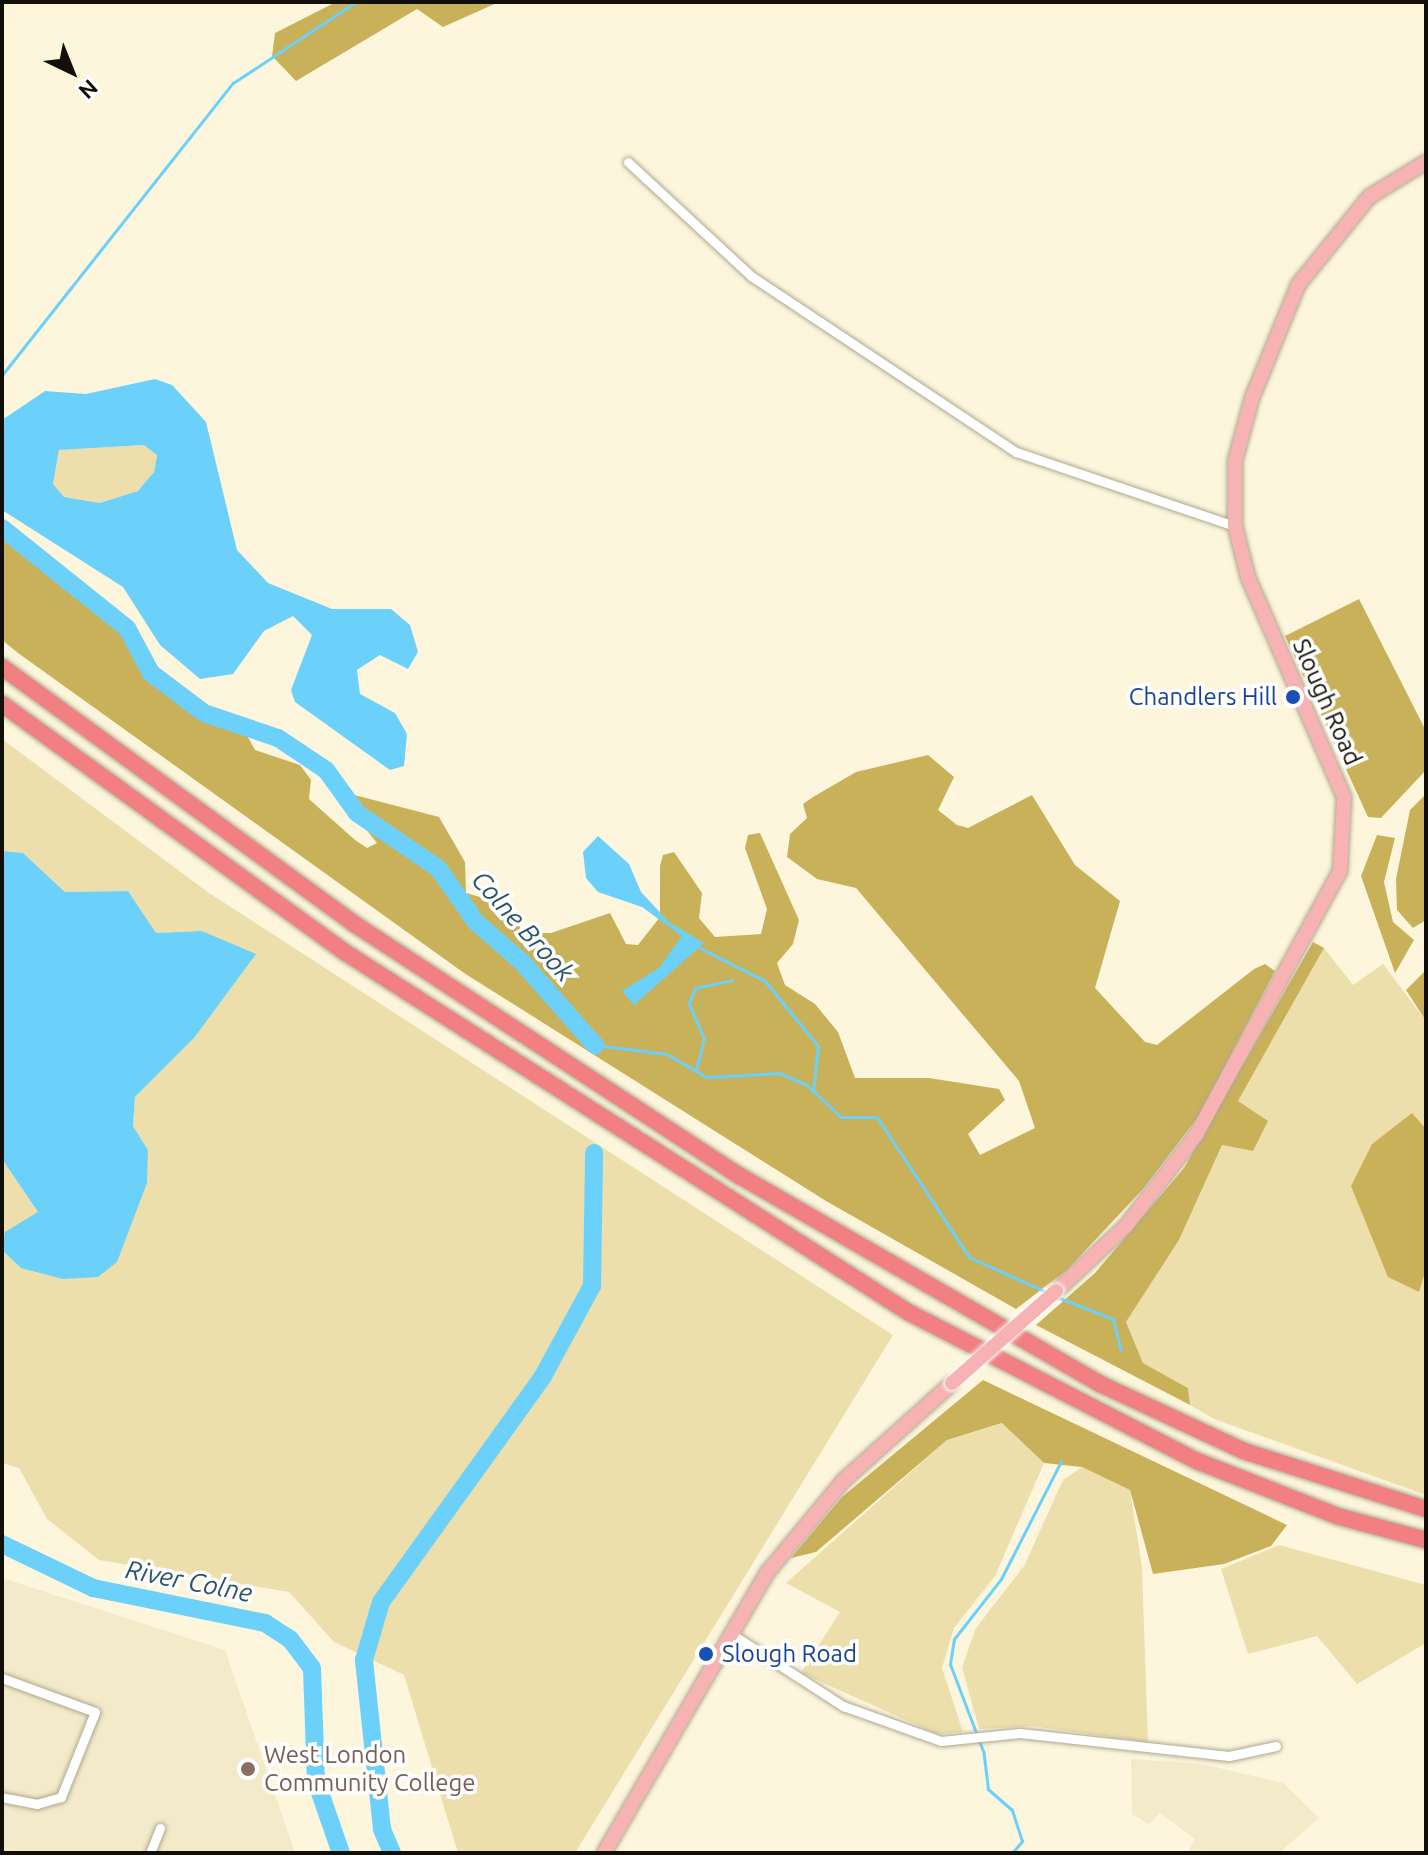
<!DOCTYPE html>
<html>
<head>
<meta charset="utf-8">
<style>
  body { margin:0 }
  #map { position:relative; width:1428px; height:1855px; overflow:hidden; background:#fdf6dd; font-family:Ubuntu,sans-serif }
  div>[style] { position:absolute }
  .built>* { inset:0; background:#f3eac9 }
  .green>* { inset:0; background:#eddfac }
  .forest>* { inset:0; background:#c9b15a }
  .water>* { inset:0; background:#6bd0fa }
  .stream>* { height:3px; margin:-1.5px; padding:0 1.5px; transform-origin:1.5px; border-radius:1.5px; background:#6bd0fa }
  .river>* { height:18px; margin:-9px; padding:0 9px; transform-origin:9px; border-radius:9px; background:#6bd0fa }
  .roads { filter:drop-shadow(0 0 2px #aea890) drop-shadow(0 0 2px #aea890) }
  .street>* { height:9px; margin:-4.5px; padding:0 4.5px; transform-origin:4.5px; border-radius:4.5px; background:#fff }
  .primary>* { height:14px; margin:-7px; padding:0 7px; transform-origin:7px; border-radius:7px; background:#f7b2b3 }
  .highway>* { height:16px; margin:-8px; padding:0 8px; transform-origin:8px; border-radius:8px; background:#f27f81 }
  .bridges { filter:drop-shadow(0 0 2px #fff) drop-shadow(0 0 2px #fff) }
  .primary-bridge>* { height:14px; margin:-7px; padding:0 7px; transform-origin:7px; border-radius:7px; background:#f7b2b3 }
  .dots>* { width:22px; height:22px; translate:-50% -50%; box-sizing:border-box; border:4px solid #fff; border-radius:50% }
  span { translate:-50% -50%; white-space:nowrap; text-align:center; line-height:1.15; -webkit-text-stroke:7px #fff; paint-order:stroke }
  .transit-label { font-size:24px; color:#164399 }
  .right { translate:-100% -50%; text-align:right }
  .left { translate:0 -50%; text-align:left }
  .street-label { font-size:24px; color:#110f07 }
  .education-label { font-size:24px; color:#785e54 }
  .water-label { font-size:26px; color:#2a5567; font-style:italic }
  .frame { position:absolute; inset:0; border:4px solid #110f07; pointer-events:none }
  .north { position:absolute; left:32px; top:32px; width:80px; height:80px; -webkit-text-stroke:6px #fff; paint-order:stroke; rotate:137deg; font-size:22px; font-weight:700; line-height:32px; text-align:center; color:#110f07 }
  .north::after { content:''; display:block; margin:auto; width:28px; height:36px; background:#110f07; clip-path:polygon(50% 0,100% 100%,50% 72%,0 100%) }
</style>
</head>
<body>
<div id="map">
  <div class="built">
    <div style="clip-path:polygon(2px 1578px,225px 1650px,295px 1853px,2px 1853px)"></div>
    <div style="clip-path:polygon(1131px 1759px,1202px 1764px,1283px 1783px,1319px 1818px,1279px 1853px,1187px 1853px,1195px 1839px,1160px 1813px,1149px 1824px,1132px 1814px)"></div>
  </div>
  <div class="green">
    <div style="clip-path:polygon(144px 445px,157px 454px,154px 472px,139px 491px,100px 503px,64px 497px,53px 484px,59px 450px)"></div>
    <div style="clip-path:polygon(2px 739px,209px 893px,893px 1335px,575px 1853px,458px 1853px,404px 1675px,334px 1642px,289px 1592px,99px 1560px,47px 1519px,19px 1468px,2px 1463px,2px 1250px,21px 1268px,148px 1150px,133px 1126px,135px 1097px,194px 1038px,240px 968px,203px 931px,156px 933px,128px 891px,65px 892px,23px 853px,2px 851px)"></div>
    <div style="clip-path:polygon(1324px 948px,1353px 985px,1383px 964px,1426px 1021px,1426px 1129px,1412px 1114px,1372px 1144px,1351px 1186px,1419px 1291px,1426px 1269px,1426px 1495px,1214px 1419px,1190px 1405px,1188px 1388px,1143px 1363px,1126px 1322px,1179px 1240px,1222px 1145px,1253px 1151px,1238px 1101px)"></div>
    <div style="clip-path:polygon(2px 1159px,38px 1212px,2px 1239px)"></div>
    <div style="clip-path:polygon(1003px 1423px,1044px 1463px,995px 1576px,954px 1628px,942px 1668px,963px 1732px,937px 1734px,801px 1673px,840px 1612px,786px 1583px,947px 1440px)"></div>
    <div style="clip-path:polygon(1082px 1467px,1130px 1490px,1142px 1567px,1148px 1742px,1032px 1726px,979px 1729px,962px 1667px,976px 1628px,1024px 1566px,1063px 1480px)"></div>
    <div style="clip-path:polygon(1279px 1545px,1426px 1585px,1426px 1643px,1357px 1684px,1317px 1636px,1248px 1654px,1221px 1569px)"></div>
  </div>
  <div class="forest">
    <div style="clip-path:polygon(336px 2px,499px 2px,443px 27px,417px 9px,296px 81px,272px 56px,275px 33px)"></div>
    <div style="clip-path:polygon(2px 534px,126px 631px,143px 672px,194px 713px,244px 730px,255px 750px,300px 765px,311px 780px,309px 799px,355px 840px,367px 848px,377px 843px,339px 796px,343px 792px,439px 817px,465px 862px,466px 893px,512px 906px,522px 933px,551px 933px,610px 913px,626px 944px,638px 945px,660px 917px,660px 866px,663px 855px,674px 852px,702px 893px,699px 918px,715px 937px,761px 934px,767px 909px,745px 848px,748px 835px,760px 833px,799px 920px,793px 944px,777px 963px,785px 985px,815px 1004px,838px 1032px,855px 1078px,929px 1078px,999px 1089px,1005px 1100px,968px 1134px,980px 1155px,1035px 1128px,1019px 1081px,856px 888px,817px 879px,787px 857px,790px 834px,807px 818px,803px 804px,813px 797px,856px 772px,928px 755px,954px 777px,938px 810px,957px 825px,968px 828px,1032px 795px,1075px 865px,1120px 901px,1095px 988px,1145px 1042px,1157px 1045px,1254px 969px,1265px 964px,1275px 971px,1198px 1117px,1143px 1189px,1067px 1270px,1016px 1309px,826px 1201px,464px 973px,18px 653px,2px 640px)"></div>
    <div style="clip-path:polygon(1359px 599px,1426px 731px,1426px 770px,1381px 818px,1368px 817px,1285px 636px)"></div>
    <div style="clip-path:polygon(1426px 794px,1426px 920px,1413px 928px,1397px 910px,1396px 879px,1410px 810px)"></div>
    <div style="clip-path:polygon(1377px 835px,1395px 838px,1384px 882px,1393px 922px,1414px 940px,1395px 973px,1361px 876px)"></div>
    <div style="clip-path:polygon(1313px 942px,1324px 948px,1238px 1101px,1268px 1121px,1253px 1151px,1222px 1145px,1179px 1240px,1126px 1322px,1143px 1363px,1188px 1388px,1190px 1405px,1036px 1325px,1095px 1273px,1184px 1168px)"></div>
    <div style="clip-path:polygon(1426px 970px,1426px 1021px,1406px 990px)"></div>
    <div style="clip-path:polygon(1412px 1113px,1426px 1129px,1426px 1269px,1419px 1292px,1388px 1277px,1351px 1186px,1372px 1144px)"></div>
    <div style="clip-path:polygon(983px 1380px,1287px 1525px,1271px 1546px,1224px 1564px,1153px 1574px,1130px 1490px,1082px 1467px,1044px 1463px,1002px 1423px,947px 1440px,816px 1552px,791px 1558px,842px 1497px)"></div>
  </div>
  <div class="water">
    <div style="clip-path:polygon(evenodd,155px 379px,172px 385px,206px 422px,237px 550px,268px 583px,332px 609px,391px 609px,410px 625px,418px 652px,408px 669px,380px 655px,357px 670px,360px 694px,395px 713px,407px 734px,404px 766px,390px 770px,295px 702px,291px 690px,312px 635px,293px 616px,264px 631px,233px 674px,200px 679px,160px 645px,123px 587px,2px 510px,2px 420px,45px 391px,86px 394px,155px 379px,144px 445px,157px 455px,154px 472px,138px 491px,100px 503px,64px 497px,53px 484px,59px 450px,144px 445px)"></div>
    <div style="clip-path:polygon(598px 836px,629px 864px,641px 892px,669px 922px,704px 943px,634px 1005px,622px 991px,659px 968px,682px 936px,642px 907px,598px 892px,586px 878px,583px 852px)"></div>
    <div style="clip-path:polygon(2px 851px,23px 853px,65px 892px,128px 891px,156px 933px,202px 931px,256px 954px,194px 1038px,135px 1097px,133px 1126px,148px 1150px,147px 1183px,117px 1262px,98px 1277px,63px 1279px,21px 1268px,2px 1250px,5px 1232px,38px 1212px,2px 1159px)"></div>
  </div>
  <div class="stream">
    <div style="left:2px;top:375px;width:372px;rotate:-51.7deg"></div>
    <div style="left:233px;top:83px;width:147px;rotate:-33.4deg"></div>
    <div style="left:700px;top:948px;width:73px;rotate:26.9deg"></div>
    <div style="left:765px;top:981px;width:84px;rotate:50.8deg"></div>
    <div style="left:818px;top:1046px;width:46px;rotate:96.2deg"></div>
    <div style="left:595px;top:1045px;width:73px;rotate:7.1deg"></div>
    <div style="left:667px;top:1054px;width:45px;rotate:30.5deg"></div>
    <div style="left:706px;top:1077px;width:73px;rotate:-3.1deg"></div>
    <div style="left:779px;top:1073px;width:30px;rotate:23deg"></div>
    <div style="left:807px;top:1085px;width:47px;rotate:43.3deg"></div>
    <div style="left:841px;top:1117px;width:36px"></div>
    <div style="left:877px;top:1117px;width:168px;rotate:56.7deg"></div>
    <div style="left:969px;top:1257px;width:85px;rotate:24.4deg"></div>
    <div style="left:696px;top:1070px;width:32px;rotate:-76deg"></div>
    <div style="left:704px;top:1039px;width:39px;rotate:-113deg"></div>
    <div style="left:689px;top:1003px;width:16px;rotate:-68deg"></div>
    <div style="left:695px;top:988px;width:38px;rotate:-12deg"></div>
    <div style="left:1057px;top:1297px;width:60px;rotate:21.4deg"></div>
    <div style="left:1113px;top:1319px;width:32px;rotate:76deg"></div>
    <div style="left:1012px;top:1853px;width:16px;rotate:-50deg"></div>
    <div style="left:1022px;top:1841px;width:33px;rotate:-108deg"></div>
    <div style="left:1012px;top:1810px;width:32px;rotate:-139deg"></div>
    <div style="left:988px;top:1789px;width:38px;rotate:-97deg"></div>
    <div style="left:983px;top:1751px;width:93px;rotate:-110.8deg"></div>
    <div style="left:950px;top:1664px;width:25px;rotate:-81deg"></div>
    <div style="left:954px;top:1639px;width:76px;rotate:-51.9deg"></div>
    <div style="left:1001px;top:1579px;width:132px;rotate:-63deg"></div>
  </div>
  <div class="river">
    <div style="left:2px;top:528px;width:160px;rotate:38.7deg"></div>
    <div style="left:127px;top:628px;width:51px;rotate:61.9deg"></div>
    <div style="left:151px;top:673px;width:66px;rotate:37deg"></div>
    <div style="left:204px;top:713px;width:78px;rotate:18.7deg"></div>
    <div style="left:278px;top:738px;width:58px;rotate:33.7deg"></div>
    <div style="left:326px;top:770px;width:53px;rotate:54.2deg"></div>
    <div style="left:357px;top:813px;width:98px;rotate:34.2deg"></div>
    <div style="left:438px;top:868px;width:66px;rotate:54.9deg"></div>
    <div style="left:476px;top:922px;width:61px;rotate:41deg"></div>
    <div style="left:522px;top:962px;width:111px;rotate:48.7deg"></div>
    <div style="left:2px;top:1544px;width:101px;rotate:25.8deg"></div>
    <div style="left:93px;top:1588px;width:176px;rotate:11.5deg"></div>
    <div style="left:265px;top:1623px;width:30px;rotate:33deg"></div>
    <div style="left:290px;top:1639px;width:36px;rotate:53deg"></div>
    <div style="left:312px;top:1668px;width:113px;rotate:88deg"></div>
    <div style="left:316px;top:1781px;width:76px;rotate:70.9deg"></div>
    <div style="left:392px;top:1853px;width:26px;rotate:-113deg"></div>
    <div style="left:382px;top:1829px;width:170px;rotate:-96.1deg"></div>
    <div style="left:364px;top:1660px;width:60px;rotate:-73.7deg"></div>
    <div style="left:381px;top:1602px;width:276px;rotate:-54.3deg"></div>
    <div style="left:542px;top:1378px;width:105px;rotate:-61.5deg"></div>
    <div style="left:592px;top:1286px;width:133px;rotate:-89.1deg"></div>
  </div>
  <div class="roads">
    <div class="street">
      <div style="left:628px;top:162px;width:168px;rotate:42.8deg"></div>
      <div style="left:751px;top:276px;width:318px;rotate:33.6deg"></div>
      <div style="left:1016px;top:452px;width:231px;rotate:18.7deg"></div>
      <div style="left:730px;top:1633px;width:135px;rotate:32.9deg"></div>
      <div style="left:843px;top:1706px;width:104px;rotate:19.7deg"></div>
      <div style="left:941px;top:1741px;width:79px;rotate:-5.8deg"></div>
      <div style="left:1020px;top:1733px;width:210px;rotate:6.3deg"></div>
      <div style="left:1229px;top:1756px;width:48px;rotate:-12deg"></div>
      <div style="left:2px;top:1678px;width:99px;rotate:20.1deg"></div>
      <div style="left:95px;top:1712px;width:92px;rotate:111.8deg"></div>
      <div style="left:61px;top:1797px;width:25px;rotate:164deg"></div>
      <div style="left:37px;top:1804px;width:36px;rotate:-169deg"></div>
      <div style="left:150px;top:1853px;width:27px;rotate:-68deg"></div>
    </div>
    <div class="primary">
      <div style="left:1056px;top:1291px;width:96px;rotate:-42.9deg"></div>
      <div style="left:1126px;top:1226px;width:115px;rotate:-52.4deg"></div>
      <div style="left:1196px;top:1135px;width:301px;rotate:-61.4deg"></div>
      <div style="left:1340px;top:871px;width:74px;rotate:-86.9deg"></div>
      <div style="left:1344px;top:797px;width:240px;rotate:-113.6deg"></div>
      <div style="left:1248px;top:577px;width:53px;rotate:-104.3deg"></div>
      <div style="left:1235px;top:526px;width:65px;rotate:-90deg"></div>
      <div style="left:1235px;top:461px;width:65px;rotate:-74.9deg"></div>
      <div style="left:1252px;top:398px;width:122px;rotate:-67.8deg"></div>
      <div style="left:1298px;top:285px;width:113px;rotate:-51.1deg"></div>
      <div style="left:1369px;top:197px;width:67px;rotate:-31.6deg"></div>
      <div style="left:604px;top:1853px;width:324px;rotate:-59.8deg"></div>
      <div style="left:767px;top:1573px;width:121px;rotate:-50.4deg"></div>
      <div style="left:844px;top:1480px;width:145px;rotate:-41.9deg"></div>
    </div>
    <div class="highway">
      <div style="left:2px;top:667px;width:438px;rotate:36.1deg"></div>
      <div style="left:356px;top:925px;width:459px;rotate:33.2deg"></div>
      <div style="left:740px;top:1176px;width:416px;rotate:30deg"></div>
      <div style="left:1100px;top:1384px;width:159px;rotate:25deg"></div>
      <div style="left:1244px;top:1451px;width:191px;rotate:17.7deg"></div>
      <div style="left:2px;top:704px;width:421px;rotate:35.9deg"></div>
      <div style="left:343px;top:951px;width:670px;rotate:32.58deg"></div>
      <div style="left:908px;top:1312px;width:325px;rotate:27.3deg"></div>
      <div style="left:1197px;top:1461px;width:150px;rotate:21.4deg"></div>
      <div style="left:1337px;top:1516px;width:92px;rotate:15.1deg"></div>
    </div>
  </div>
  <div class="bridges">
    <div class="primary-bridge">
      <div style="left:952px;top:1383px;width:139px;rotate:-41.5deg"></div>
    </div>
  </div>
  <div class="dots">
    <div style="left:1293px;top:697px;background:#1a4fb4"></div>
    <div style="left:706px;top:1654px;background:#1a4fb4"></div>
    <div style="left:248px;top:1769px;background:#8d6e63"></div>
  </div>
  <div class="transit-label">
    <span class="right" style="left:1277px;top:697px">Chandlers Hill</span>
    <span class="left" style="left:722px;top:1654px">Slough Road</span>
  </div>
  <div class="street-label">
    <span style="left:1327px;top:702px;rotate:66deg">Slough Road</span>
  </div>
  <div class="education-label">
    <span class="left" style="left:264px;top:1769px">West London<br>Community College</span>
  </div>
  <div class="water-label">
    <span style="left:523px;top:926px;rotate:48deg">Colne Brook</span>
    <span style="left:189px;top:1581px;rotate:11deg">River Colne</span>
  </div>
  <div class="frame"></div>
  <div class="north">N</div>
</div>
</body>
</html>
